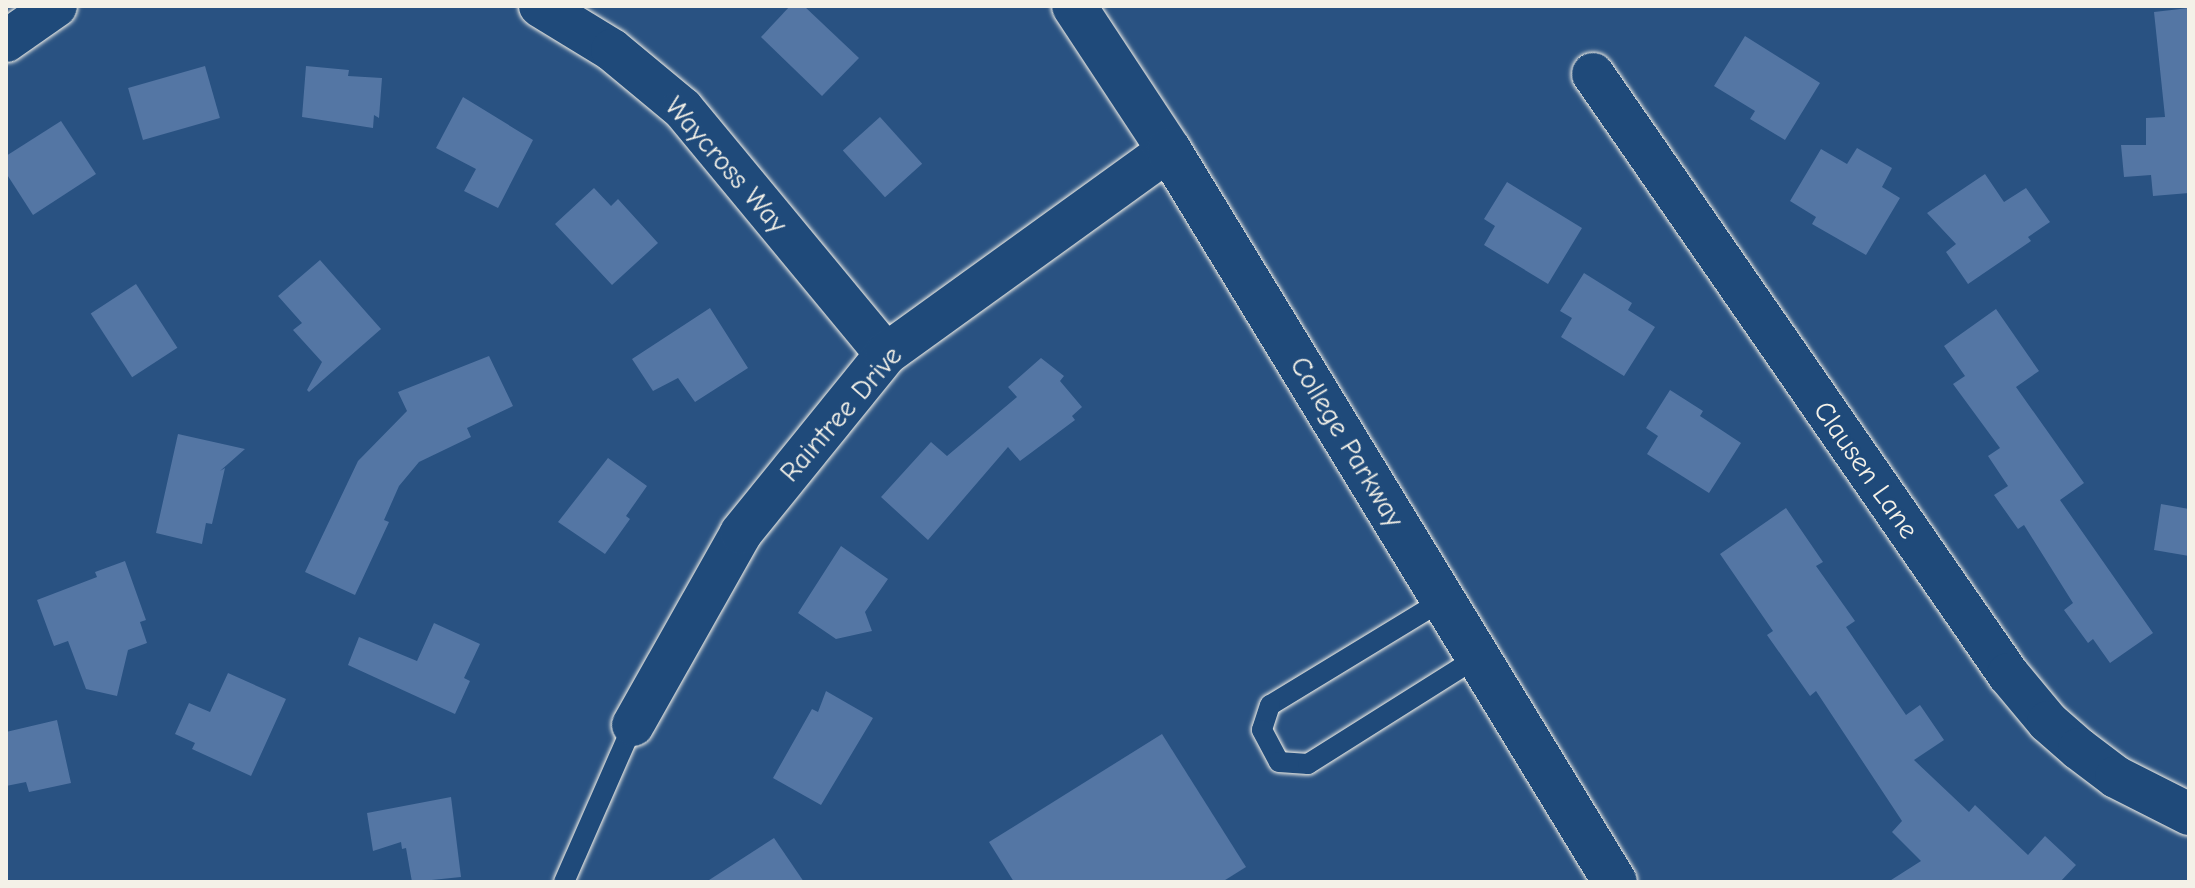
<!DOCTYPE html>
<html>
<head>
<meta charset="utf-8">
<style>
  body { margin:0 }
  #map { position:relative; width:2195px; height:888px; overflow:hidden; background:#295282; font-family:"Comic Neue",sans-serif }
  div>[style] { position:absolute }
  .building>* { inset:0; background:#5476a4; transform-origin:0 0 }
  .roads { filter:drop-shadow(0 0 2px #f4f1e8) drop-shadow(0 0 2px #f4f1e8) }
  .service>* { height:20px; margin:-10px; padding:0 10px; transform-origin:10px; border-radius:10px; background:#1f4a7a }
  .minor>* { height:42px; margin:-21px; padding:0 21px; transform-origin:21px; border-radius:21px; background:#1f4a7a }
  .secondary>* { height:44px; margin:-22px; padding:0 22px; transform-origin:22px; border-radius:22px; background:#1f4a7a }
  span { translate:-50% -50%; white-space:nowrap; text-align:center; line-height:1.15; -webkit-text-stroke:6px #1f4a7a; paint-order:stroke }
  .street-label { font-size:28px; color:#f4f1e8 }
  .frame { position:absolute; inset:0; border:8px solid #f4f1e8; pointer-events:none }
</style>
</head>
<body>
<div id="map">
  <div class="building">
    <div style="clip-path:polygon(790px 6px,804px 6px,859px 58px,822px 96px,761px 37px)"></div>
    <div style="clip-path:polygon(2189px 8px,2189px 193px,2153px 196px,2151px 175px,2124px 177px,2121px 145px,2146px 145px,2146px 118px,2165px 117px,2154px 12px)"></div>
    <div style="clip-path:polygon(1745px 36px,1820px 83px,1785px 140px,1750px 119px,1755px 111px,1714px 86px)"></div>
    <div style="left:205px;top:66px;width:54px;height:80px;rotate:74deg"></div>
    <div style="clip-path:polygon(306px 66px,349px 70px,348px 76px,382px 78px,379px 118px,374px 115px,373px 128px,302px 117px)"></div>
    <div style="clip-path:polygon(463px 97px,533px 140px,498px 208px,464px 191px,476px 169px,436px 148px)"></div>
    <div style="left:880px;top:117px;width:63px;height:50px;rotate:48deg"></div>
    <div style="clip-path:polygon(61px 121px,96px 174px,33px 215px,6px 173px,6px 156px)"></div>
    <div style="clip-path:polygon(1857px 148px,1892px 168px,1882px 187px,1900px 198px,1866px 255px,1812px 224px,1816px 217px,1790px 201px,1821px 149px,1847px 164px)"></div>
    <div style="clip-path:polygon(1985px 174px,2004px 202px,2026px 188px,2050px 222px,2028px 237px,2031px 241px,1968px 284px,1946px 252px,1956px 244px,1927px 213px)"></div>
    <div style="clip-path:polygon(1507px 182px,1582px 228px,1548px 284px,1484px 245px,1495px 226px,1484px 219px)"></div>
    <div style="clip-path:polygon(594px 188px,611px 206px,618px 199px,658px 243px,612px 285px,555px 224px)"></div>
    <div style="clip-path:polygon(320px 260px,381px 329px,309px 392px,307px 390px,322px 362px,293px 330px,302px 323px,278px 296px)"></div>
    <div style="clip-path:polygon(1584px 273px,1632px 303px,1628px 310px,1655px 327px,1624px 376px,1561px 337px,1572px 318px,1560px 311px)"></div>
    <div style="left:136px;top:284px;width:76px;height:54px;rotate:57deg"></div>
    <div style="clip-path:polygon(710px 308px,748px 368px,695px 402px,678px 378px,653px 391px,632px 359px)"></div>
    <div style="clip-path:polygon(1996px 309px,2039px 371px,2016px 387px,2084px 483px,2060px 500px,2153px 633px,2110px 663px,2093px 639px,2088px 643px,2064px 610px,2073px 603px,2024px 525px,2018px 529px,1994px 495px,2008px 486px,1988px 456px,2000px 448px,1953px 384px,1965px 376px,1944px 346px)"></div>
    <div style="clip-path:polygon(489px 356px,513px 406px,467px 428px,471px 437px,419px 462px,399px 486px,384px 520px,389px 522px,355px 595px,305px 572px,358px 461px,407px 411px,398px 392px)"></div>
    <div style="clip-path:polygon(1041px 358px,1064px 376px,1060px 381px,1082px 407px,1072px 416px,1075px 420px,1020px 461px,1008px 447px,928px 540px,881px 497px,931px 442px,947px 456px,1017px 397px,1008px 387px)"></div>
    <div style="clip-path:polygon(1670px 390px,1703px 411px,1700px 416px,1741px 443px,1709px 493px,1647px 454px,1658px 436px,1646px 428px)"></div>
    <div style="clip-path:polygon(178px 434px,245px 449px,220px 471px,225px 468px,212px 524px,206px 523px,202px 544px,156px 533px)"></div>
    <div style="clip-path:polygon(608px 458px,647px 486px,626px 516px,630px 519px,605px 554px,558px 522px)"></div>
    <div style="clip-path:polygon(2161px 504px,2189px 509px,2189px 556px,2154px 550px)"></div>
    <div style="clip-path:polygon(1786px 508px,1823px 562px,1816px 566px,1855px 621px,1846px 627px,1906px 715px,1920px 705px,1944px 740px,1914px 760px,1969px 812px,1975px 805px,2028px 855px,2045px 836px,2076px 865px,2060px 882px,1888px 882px,1921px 861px,1892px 832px,1902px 821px,1816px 691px,1810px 696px,1767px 635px,1773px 631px,1720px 554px)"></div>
    <div style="clip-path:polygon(841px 546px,888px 579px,865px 612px,872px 631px,836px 639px,798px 613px)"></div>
    <div style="clip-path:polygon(125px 561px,146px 620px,140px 622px,147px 643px,128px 650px,117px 696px,86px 689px,68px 641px,54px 646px,37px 600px,97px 577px,95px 572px)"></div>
    <div style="clip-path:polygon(434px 623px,480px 644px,464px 678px,470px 681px,455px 714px,348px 665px,359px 637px,417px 661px)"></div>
    <div style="clip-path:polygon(228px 673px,286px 699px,251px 776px,192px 749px,195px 743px,175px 734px,189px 703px,210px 712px)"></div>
    <div style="clip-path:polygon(826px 691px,873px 718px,821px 805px,773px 778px,812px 709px,818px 712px)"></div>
    <div style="clip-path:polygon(57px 720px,71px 783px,29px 792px,26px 782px,6px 786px,6px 732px)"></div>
    <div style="clip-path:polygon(1162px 734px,1246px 867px,1222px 882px,1014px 882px,989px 842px)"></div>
    <div style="clip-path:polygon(451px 797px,461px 877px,412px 882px,406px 848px,402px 849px,401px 842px,373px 851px,367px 813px)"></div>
    <div style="clip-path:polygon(774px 838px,804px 882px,706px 882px)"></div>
  </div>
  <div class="roads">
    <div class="service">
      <div style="left:1443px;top:600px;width:202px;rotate:148.7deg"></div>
      <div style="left:1270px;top:705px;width:26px;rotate:108deg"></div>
      <div style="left:1262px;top:730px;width:36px;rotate:62deg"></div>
      <div style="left:1279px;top:762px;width:29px;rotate:4deg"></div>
      <div style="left:1308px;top:764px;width:201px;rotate:-32.2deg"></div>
      <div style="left:564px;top:882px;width:171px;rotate:-66.3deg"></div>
    </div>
    <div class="minor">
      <div style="left:540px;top:6px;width:84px;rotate:31.4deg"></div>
      <div style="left:612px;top:50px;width:92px;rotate:39.7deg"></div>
      <div style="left:683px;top:109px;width:318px;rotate:50.4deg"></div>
      <div style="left:6px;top:41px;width:61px;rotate:-35deg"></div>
      <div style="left:1593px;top:74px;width:730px;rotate:55.33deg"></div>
      <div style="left:2008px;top:674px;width:62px;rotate:50.2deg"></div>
      <div style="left:2048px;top:722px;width:41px;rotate:41.1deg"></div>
      <div style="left:2079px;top:749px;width:46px;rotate:37.1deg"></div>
      <div style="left:2116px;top:777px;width:82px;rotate:26.9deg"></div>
      <div style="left:633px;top:725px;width:220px;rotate:-60.6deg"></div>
      <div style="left:741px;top:533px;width:230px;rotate:-51deg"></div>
      <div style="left:886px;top:354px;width:349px;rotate:-35.8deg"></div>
    </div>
    <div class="secondary">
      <div style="left:1074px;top:6px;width:173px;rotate:56.6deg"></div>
      <div style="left:1169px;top:150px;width:857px;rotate:58.65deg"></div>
    </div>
  </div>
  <div class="street-label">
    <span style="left:726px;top:165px;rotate:49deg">Waycross Way</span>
    <span style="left:841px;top:414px;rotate:-49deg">Raintree Drive</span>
    <span style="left:1347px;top:442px;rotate:59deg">College Parkway</span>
    <span style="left:1866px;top:470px;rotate:55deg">Clausen Lane</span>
  </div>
  <div class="frame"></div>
</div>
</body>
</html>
